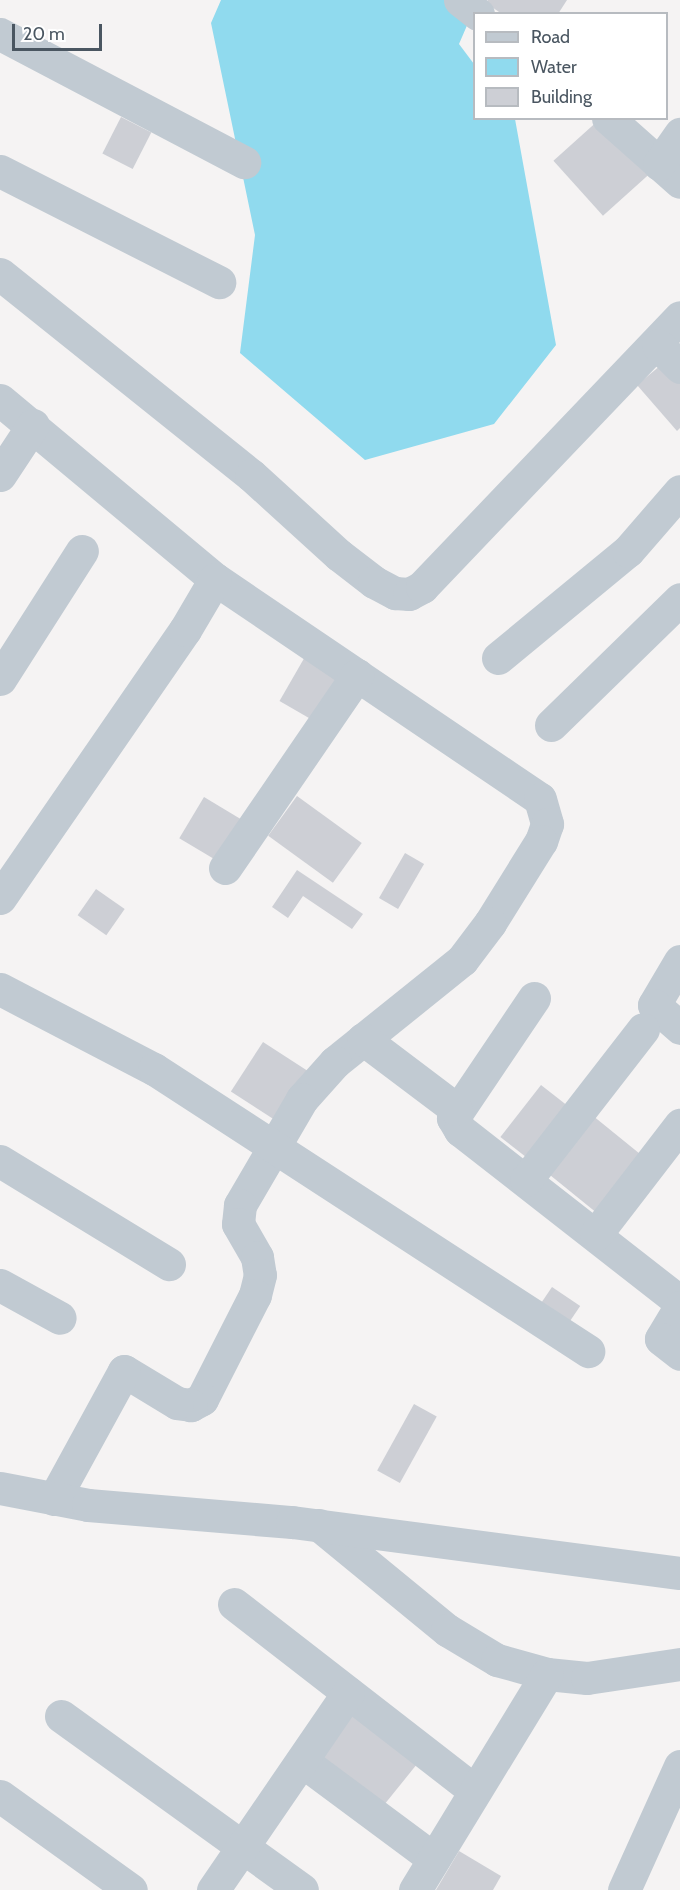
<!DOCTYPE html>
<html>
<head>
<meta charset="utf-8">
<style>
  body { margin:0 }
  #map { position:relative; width:680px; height:1890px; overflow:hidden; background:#f5f3f3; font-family:Cabin,sans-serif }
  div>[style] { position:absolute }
  .water>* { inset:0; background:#90daee }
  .building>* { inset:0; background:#cdcfd5; transform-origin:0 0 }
  .minor>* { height:33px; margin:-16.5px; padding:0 16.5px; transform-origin:16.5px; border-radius:16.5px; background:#c1cad2 }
  .tertiary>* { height:33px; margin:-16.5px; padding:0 16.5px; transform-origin:16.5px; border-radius:16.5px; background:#c1cad2 }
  span { translate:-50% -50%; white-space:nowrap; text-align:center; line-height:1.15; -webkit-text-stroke:4.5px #fff; paint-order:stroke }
  .legend { position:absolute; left:473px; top:12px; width:195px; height:108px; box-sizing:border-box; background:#fff; border:2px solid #b7bbc0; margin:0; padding:8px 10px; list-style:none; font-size:18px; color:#4a5661 }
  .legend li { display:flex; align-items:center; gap:12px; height:30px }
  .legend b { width:30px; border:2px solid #b7bbc0 }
  .scale { position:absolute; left:12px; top:24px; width:90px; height:27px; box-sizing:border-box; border:3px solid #4a5661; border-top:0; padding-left:8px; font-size:18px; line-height:21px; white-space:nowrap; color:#4a5661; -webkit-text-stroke:4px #fff; paint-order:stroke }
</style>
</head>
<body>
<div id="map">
  <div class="water">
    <div style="clip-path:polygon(221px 0,478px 0,459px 44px,474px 64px,474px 118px,515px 119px,556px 345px,494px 424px,365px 460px,240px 353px,255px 235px,211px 23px)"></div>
  </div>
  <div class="building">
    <div style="clip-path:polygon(488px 0,567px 0,558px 14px,502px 14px,486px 3px)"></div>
    <div style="left:121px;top:117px;width:34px;height:41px;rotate:27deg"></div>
    <div style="left:601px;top:118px;width:74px;height:64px;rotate:48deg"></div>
    <div style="clip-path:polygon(667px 360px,680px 375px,680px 428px,677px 431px,637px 385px)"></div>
    <div style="left:306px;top:655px;width:43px;height:53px;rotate:30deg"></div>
    <div style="left:297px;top:796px;width:80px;height:49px;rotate:36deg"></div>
    <div style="left:204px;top:797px;width:48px;height:48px;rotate:31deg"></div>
    <div style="left:405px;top:853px;width:22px;height:52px;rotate:30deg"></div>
    <div style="clip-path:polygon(297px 870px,363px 914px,352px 929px,303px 896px,288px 918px,272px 907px)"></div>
    <div style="left:96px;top:889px;width:35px;height:32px;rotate:35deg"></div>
    <div style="left:263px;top:1042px;width:53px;height:59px;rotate:33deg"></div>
    <div style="left:541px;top:1085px;width:41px;height:66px;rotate:38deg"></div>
    <div style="left:587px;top:1111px;width:75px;height:73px;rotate:39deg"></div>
    <div style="left:552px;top:1287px;width:34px;height:23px;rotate:34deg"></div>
    <div style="left:414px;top:1404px;width:26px;height:76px;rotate:29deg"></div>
    <div style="left:356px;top:1706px;width:84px;height:68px;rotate:39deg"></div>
    <div style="clip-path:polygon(459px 1851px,501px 1876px,493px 1890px,436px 1890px)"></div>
  </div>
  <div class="minor">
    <div style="left:460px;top:0;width:23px;rotate:38deg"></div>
    <div style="left:0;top:34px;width:276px;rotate:27.7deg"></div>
    <div style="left:608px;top:118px;width:96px;rotate:41.6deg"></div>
    <div style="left:659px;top:164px;width:37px;rotate:-55deg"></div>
    <div style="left:0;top:171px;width:246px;rotate:26.9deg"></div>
    <div style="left:0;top:274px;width:322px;rotate:38.7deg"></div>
    <div style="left:251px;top:475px;width:119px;rotate:42.3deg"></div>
    <div style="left:339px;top:555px;width:44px;rotate:37.6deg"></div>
    <div style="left:374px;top:582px;width:24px;rotate:28deg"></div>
    <div style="left:395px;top:593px;width:14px;rotate:4deg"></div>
    <div style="left:409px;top:594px;width:15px;rotate:-28deg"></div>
    <div style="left:422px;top:587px;width:373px;rotate:-46.3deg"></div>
    <div style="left:658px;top:345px;width:31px;rotate:45deg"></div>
    <div style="left:0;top:400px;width:280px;rotate:39.8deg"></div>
    <div style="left:215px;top:579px;width:392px;rotate:34.1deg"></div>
    <div style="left:540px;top:799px;width:26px;rotate:74deg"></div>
    <div style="left:547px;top:824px;width:18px;rotate:109deg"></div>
    <div style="left:541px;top:841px;width:97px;rotate:121.9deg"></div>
    <div style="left:490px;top:923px;width:46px;rotate:127.1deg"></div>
    <div style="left:462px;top:960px;width:163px;rotate:141.2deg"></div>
    <div style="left:335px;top:1062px;width:50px;rotate:131.7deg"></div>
    <div style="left:302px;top:1099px;width:123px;rotate:120.3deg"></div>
    <div style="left:240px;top:1205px;width:19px;rotate:96deg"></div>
    <div style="left:238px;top:1224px;width:38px;rotate:60deg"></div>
    <div style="left:257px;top:1257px;width:18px;rotate:81deg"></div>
    <div style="left:260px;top:1275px;width:21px;rotate:104deg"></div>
    <div style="left:255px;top:1295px;width:117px;rotate:117deg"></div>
    <div style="left:202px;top:1399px;width:13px;rotate:151deg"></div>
    <div style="left:191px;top:1405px;width:14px;rotate:-172deg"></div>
    <div style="left:177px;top:1403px;width:62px;rotate:-148.9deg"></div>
    <div style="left:124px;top:1371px;width:146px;rotate:118.7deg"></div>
    <div style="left:0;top:475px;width:60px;rotate:-56.6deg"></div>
    <div style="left:498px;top:658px;width:168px;rotate:-39.5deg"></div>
    <div style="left:628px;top:551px;width:79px;rotate:-49.1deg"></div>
    <div style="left:0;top:679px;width:152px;rotate:-57.4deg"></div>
    <div style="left:551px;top:725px;width:180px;rotate:-44.3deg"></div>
    <div style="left:225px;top:868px;width:234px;rotate:-55.6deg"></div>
    <div style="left:0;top:898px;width:326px;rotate:-55.4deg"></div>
    <div style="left:185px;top:630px;width:59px;rotate:-59.5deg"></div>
    <div style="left:680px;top:961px;width:51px;rotate:120.6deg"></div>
    <div style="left:654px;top:1005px;width:35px;rotate:41deg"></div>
    <div style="left:0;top:989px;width:174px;rotate:27.5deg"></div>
    <div style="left:154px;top:1069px;width:518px;rotate:33.01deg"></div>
    <div style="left:534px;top:998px;width:145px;rotate:124deg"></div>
    <div style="left:453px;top:1118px;width:14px;rotate:60deg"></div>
    <div style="left:460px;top:1130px;width:279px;rotate:38deg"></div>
    <div style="left:363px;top:1039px;width:116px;rotate:37deg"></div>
    <div style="left:0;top:1161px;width:198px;rotate:31.4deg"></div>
    <div style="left:526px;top:1180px;width:191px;rotate:-52.2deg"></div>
    <div style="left:596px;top:1234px;width:138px;rotate:-52.4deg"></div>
    <div style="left:0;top:1285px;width:68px;rotate:28.8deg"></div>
    <div style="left:680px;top:1307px;width:37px;rotate:121deg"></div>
    <div style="left:661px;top:1339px;width:24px;rotate:38deg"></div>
    <div style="left:319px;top:1525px;width:166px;rotate:39.4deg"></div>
    <div style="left:447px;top:1630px;width:58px;rotate:31deg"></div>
    <div style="left:497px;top:1660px;width:52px;rotate:15.6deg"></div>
    <div style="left:547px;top:1674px;width:40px;rotate:5.7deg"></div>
    <div style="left:587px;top:1678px;width:94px;rotate:-8.6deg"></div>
    <div style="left:234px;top:1604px;width:305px;rotate:37.8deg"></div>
    <div style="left:61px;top:1716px;width:297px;rotate:35.8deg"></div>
    <div style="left:302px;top:1761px;width:164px;rotate:36.6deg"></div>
    <div style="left:0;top:1796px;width:161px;rotate:35.7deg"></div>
    <div style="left:213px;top:1890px;width:239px;rotate:-55.6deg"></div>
    <div style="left:415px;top:1890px;width:253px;rotate:-58.6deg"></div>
    <div style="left:624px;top:1890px;width:136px;rotate:-65.7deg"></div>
  </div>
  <div class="tertiary">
    <div style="left:0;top:1488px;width:90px;rotate:10.9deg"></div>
    <div style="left:88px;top:1505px;width:205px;rotate:4.8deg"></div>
    <div style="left:292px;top:1522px;width:391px;rotate:7.5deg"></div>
  </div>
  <ul class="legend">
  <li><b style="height:8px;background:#c1cad2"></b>Road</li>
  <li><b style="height:16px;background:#90daee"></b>Water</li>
  <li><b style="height:16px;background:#cdcfd5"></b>Building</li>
  </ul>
  <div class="scale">20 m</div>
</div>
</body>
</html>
